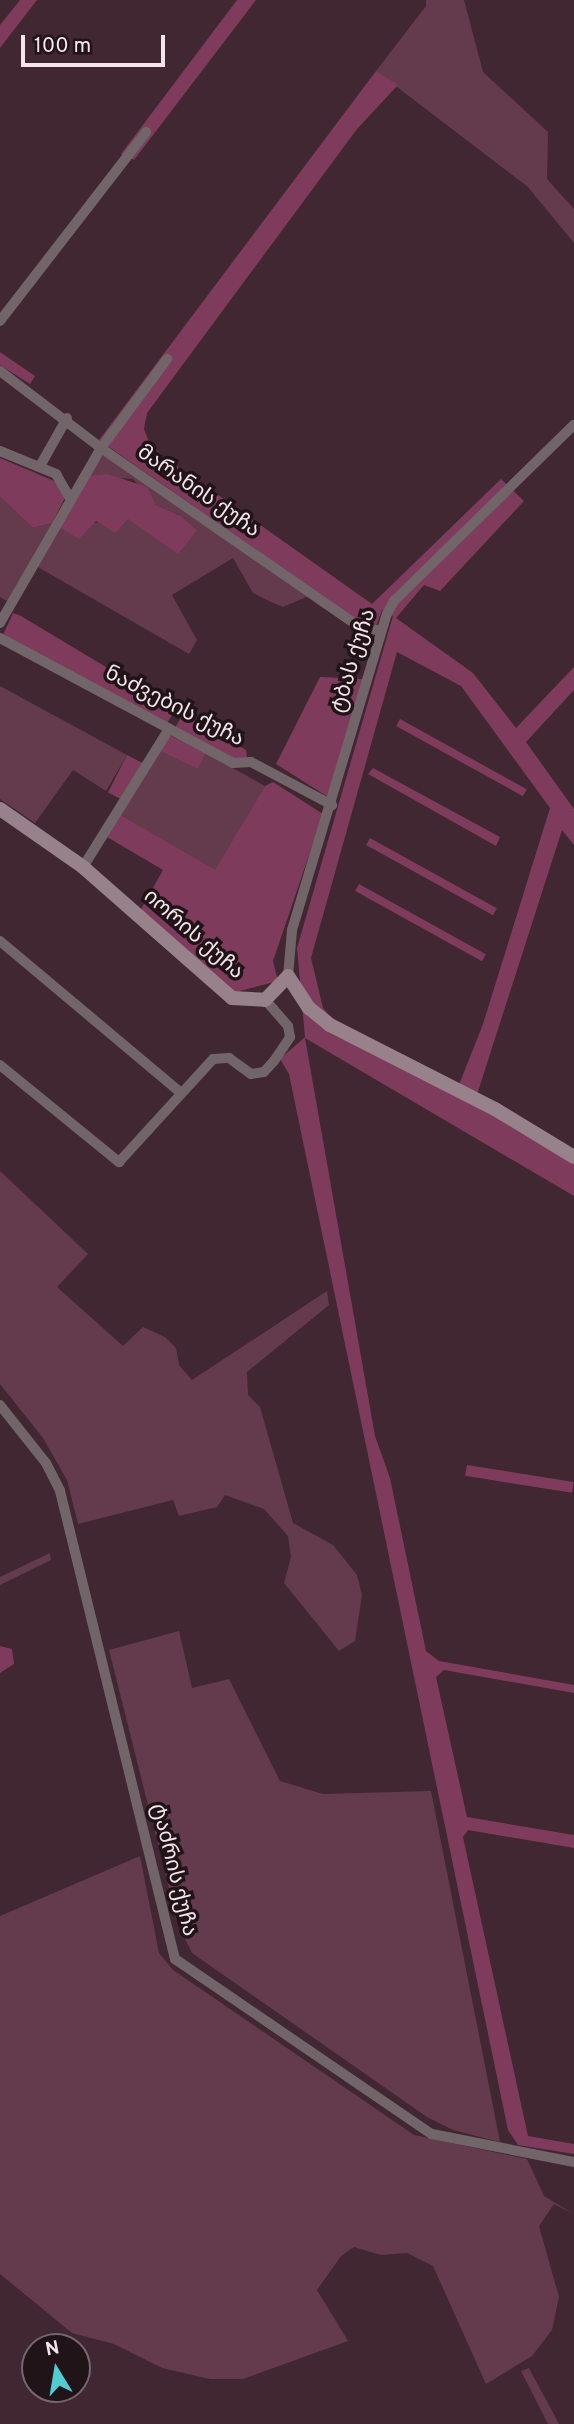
<!DOCTYPE html>
<html>
<head>
<meta charset="utf-8">
<style>
  body { margin:0 }
  #map { position:relative; width:574px; height:2424px; overflow:hidden; background:#402732; font-family:Overpass,"Noto Sans Georgian",sans-serif }
  div>[style] { position:absolute }
  .green>* { inset:0; background:#643a4d }
  .forest>* { inset:0; background:#7e3b5c; transform-origin:0 0 }
  .street>* { height:10px; margin:-5px; padding:0 5px; transform-origin:5px; border-radius:5px; background:#72656a }
  .secondary>* { height:14px; margin:-7px; padding:0 7px; transform-origin:7px; border-radius:7px; background:#97828b }
  span { translate:-50% -50%; white-space:nowrap; text-align:center; line-height:1.15; -webkit-text-stroke:7px #201419; paint-order:stroke }
  .street-label { font-size:21px; color:#f5e4eb }
  .north { position:absolute; left:21px; top:2333px; width:70px; height:70px; box-sizing:border-box; background:#201419; border:2px solid #75676d; border-radius:50%; rotate:349deg; font-size:19px; font-weight:700; line-height:28px; text-align:center; color:#f5e4eb }
  .north::after { content:''; display:block; margin:auto; width:24px; height:32px; background:#51ccd1; clip-path:polygon(50% 0,100% 100%,50% 72%,0 100%) }
  .scale { position:absolute; left:21px; top:35px; width:144px; height:32px; box-sizing:border-box; border:4px solid #f5e4eb; border-top:0; padding-left:9px; font-size:21px; line-height:24px; white-space:nowrap; color:#f5e4eb; -webkit-text-stroke:5px #201419; paint-order:stroke }
</style>
</head>
<body>
<div id="map">
  <div class="green">
    <div style="clip-path:polygon(426px 0,464px 0,483px 72px,548px 132px,547px 179px,574px 209px,574px 243px,528px 187px,376px 71px,426px 6px)"></div>
    <div style="clip-path:polygon(102px 454px,311px 595px,283px 607px,271px 602px,253px 593px,233px 558px,172px 595px,197px 640px,189px 654px,36px 566px,59px 527px,128px 519px,197px 530px,181px 516px,156px 505px,133px 479px,89px 476px)"></div>
    <div style="clip-path:polygon(0 497px,33px 528px,52px 523px,7px 601px,0 597px)"></div>
    <div style="clip-path:polygon(0 686px,127px 755px,106px 791px,73px 770px,35px 823px,0 799px)"></div>
    <div style="clip-path:polygon(159px 750px,206px 753px,265px 786px,215px 871px,121px 815px)"></div>
    <div style="clip-path:polygon(0 1171px,88px 1254px,57px 1287px,123px 1346px,143px 1327px,165px 1337px,176px 1348px,179px 1365px,192px 1380px,327px 1291px,329px 1305px,247px 1372px,248px 1395px,260px 1407px,293px 1523px,333px 1545px,357px 1575px,362px 1595px,355px 1641px,339px 1651px,284px 1583px,291px 1557px,288px 1536px,264px 1509px,225px 1495px,217px 1507px,179px 1516px,173px 1500px,78px 1524px,67px 1480px,43px 1438px,0 1384px)"></div>
    <div style="clip-path:polygon(50px 1553px,51px 1560px,0 1585px,0 1577px)"></div>
    <div style="clip-path:polygon(179px 1631px,192px 1688px,229px 1679px,280px 1781px,323px 1794px,431px 1791px,500px 2142px,453px 2130px,427px 2117px,192px 1953px,178px 1924px,109px 1650px)"></div>
    <div style="clip-path:polygon(140px 1856px,159px 1953px,173px 1970px,414px 2135px,527px 2159px,544px 2196px,574px 2214px,554px 2204px,539px 2226px,559px 2297px,552px 2330px,532px 2356px,486px 2384px,433px 2266px,407px 2253px,381px 2255px,354px 2247px,341px 2256px,317px 2290px,348px 2341px,243px 2379px,210px 2379px,162px 2368px,114px 2344px,72px 2333px,0 2274px,0 1916px)"></div>
    <div style="clip-path:polygon(529px 2368px,559px 2424px,548px 2424px,521px 2371px)"></div>
  </div>
  <div class="forest">
    <div style="clip-path:polygon(20px 0,37px 0,0 48px,0 25px)"></div>
    <div style="clip-path:polygon(237px 0,256px 0,134px 160px,121px 154px)"></div>
    <div style="clip-path:polygon(evenodd,376px 71px,398px 85px,357px 129px,147px 413px,144px 429px,149px 442px,163px 456px,372px 604px,501px 479px,524px 501px,440px 591px,424px 585px,396px 618px,473px 673px,516px 728px,574px 667px,574px 690px,526px 742px,574px 809px,574px 845px,562px 830px,474px 1104px,574px 1156px,574px 1196px,305px 1038px,375px 1436px,390px 1478px,426px 1651px,439px 1661px,574px 1685px,574px 1693px,444px 1670px,436px 1677px,467px 1817px,574px 1835px,574px 1848px,468px 1830px,463px 1837px,528px 2136px,574px 2144px,574px 2154px,518px 2145px,508px 2130px,289px 1074px,280px 1059px,305px 1037px,297px 948px,393px 616px,382px 610px,377px 624px,364px 625px,99px 440px,376px 71px,397px 652px,461px 686px,550px 808px,483px 1024px,455px 1095px,348px 1036px,323px 1008px,311px 958px,397px 652px)"></div>
    <div style="clip-path:polygon(0 352px,35px 376px,30px 384px,0 365px)"></div>
    <div style="clip-path:polygon(0 458px,59px 483px,65px 498px,52px 523px,33px 528px,0 497px)"></div>
    <div style="clip-path:polygon(108px 474px,147px 487px,156px 505px,181px 516px,197px 530px,178px 554px,128px 519px,115px 533px,96px 521px,79px 539px,59px 527px,89px 476px)"></div>
    <div style="clip-path:polygon(13px 613px,21px 616px,176px 709px,167px 723px,3px 635px)"></div>
    <div style="clip-path:polygon(320px 677px,363px 679px,328px 797px,276px 764px)"></div>
    <div style="clip-path:polygon(183px 714px,246px 750px,247px 758px,235px 759px,175px 728px)"></div>
    <div style="left:400px;top:719px;width:145px;height:8px;rotate:29deg"></div>
    <div style="left:167px;top:734px;width:43px;height:18px;rotate:26deg"></div>
    <div style="left:127px;top:755px;width:18px;height:42px;rotate:27deg"></div>
    <div style="clip-path:polygon(373px 768px,500px 837px,496px 846px,368px 774px)"></div>
    <div style="clip-path:polygon(273px 782px,323px 814px,273px 961px,278px 981px,232px 993px,140px 911px,163px 870px,107px 837px,121px 815px,215px 870px,265px 786px)"></div>
    <div style="left:370px;top:838px;width:145px;height:8px;rotate:29deg"></div>
    <div style="left:359px;top:884px;width:145px;height:8px;rotate:29deg"></div>
    <div style="left:467px;top:1465px;width:108px;height:11px;rotate:9deg"></div>
    <div style="clip-path:polygon(0 1646px,12px 1649px,14px 1664px,0 1673px)"></div>
  </div>
  <div class="street">
    <div style="left:0;top:321px;width:239px;rotate:-52.3deg"></div>
    <div style="left:0;top:371px;width:127px;rotate:37.3deg"></div>
    <div style="left:101px;top:448px;width:313px;rotate:34.7deg"></div>
    <div style="left:358px;top:626px;width:24px;rotate:12deg"></div>
    <div style="left:0;top:451px;width:61px;rotate:22.3deg"></div>
    <div style="left:56px;top:474px;width:28px;rotate:60deg"></div>
    <div style="left:40px;top:466px;width:55px;rotate:-60.6deg"></div>
    <div style="left:0;top:623px;width:202px;rotate:-60deg"></div>
    <div style="left:101px;top:448px;width:111px;rotate:-53.4deg"></div>
    <div style="left:0;top:638px;width:264px;rotate:28.2deg"></div>
    <div style="left:233px;top:763px;width:18px;rotate:-3deg"></div>
    <div style="left:251px;top:762px;width:92px;rotate:28deg"></div>
    <div style="left:83px;top:867px;width:163px;rotate:-58.1deg"></div>
    <div style="left:0;top:941px;width:235px;rotate:40deg"></div>
    <div style="left:288px;top:976px;width:46px;rotate:-85deg"></div>
    <div style="left:292px;top:930px;width:330px;rotate:-73.3deg"></div>
    <div style="left:387px;top:614px;width:15px;rotate:-62deg"></div>
    <div style="left:394px;top:601px;width:252px;rotate:-44.4deg"></div>
    <div style="left:0;top:1065px;width:154px;rotate:39.2deg"></div>
    <div style="left:119px;top:1162px;width:139px;rotate:-47.6deg"></div>
    <div style="left:213px;top:1059px;width:16px;rotate:-4deg"></div>
    <div style="left:229px;top:1058px;width:27px;rotate:36deg"></div>
    <div style="left:251px;top:1074px;width:13px;rotate:-9deg"></div>
    <div style="left:264px;top:1072px;width:15px;rotate:-48deg"></div>
    <div style="left:274px;top:1061px;width:29px;rotate:-56deg"></div>
    <div style="left:290px;top:1037px;width:11px;rotate:-100deg"></div>
    <div style="left:288px;top:1026px;width:35px;rotate:-131deg"></div>
    <div style="left:0;top:1405px;width:74px;rotate:51.6deg"></div>
    <div style="left:46px;top:1463px;width:31px;rotate:63deg"></div>
    <div style="left:60px;top:1491px;width:482px;rotate:76.2deg"></div>
    <div style="left:175px;top:1959px;width:311px;rotate:34.3deg"></div>
    <div style="left:432px;top:2134px;width:145px;rotate:11.2deg"></div>
  </div>
  <div class="secondary">
    <div style="left:0;top:809px;width:101px;rotate:34.9deg"></div>
    <div style="left:83px;top:867px;width:198px;rotate:41.3deg"></div>
    <div style="left:232px;top:998px;width:33px;rotate:3deg"></div>
    <div style="left:265px;top:1000px;width:33px;rotate:-46deg"></div>
    <div style="left:288px;top:976px;width:38px;rotate:57deg"></div>
    <div style="left:309px;top:1008px;width:27px;rotate:39deg"></div>
    <div style="left:330px;top:1025px;width:185px;rotate:27deg"></div>
    <div style="left:495px;top:1109px;width:92px;rotate:31.3deg"></div>
  </div>
  <div class="street-label">
    <span style="left:198px;top:492px;rotate:35deg">მარანის ქუჩა</span>
    <span style="left:354px;top:661px;rotate:-73deg">ტბას ქუჩა</span>
    <span style="left:174px;top:707px;rotate:27deg">ნაძვების ქუჩა</span>
    <span style="left:193px;top:935px;rotate:41deg">იორის ქუჩა</span>
    <span style="left:173px;top:1870px;rotate:76deg">ტაძრის ქუჩა</span>
  </div>
  <div class="north">N</div>
  <div class="scale">100 m</div>
</div>
</body>
</html>
